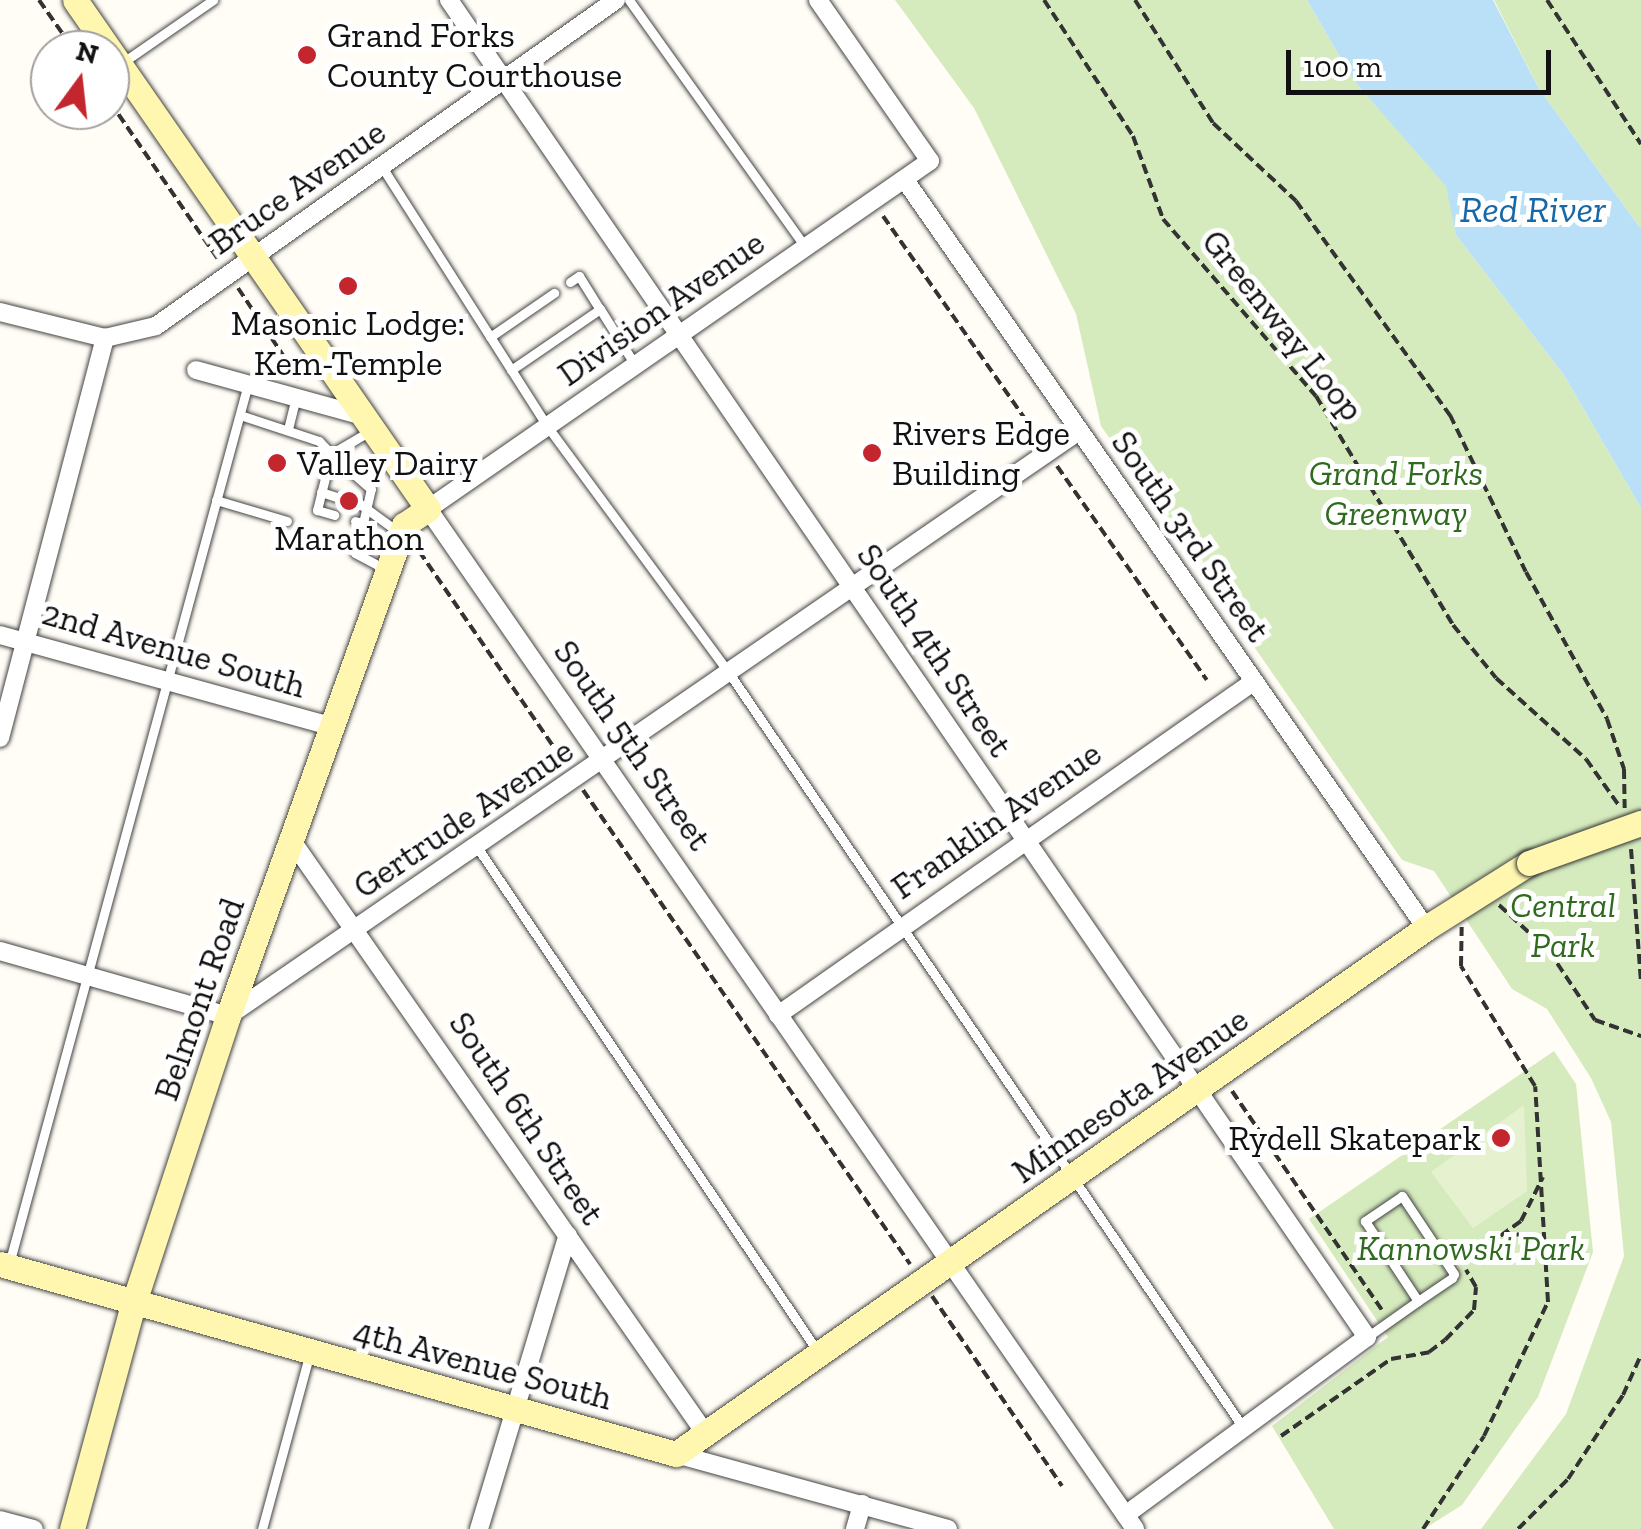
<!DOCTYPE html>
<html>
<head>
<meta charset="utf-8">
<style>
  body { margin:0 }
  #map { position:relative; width:1641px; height:1529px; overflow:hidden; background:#fffdf5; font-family:"Zilla Slab",serif }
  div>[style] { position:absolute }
  .green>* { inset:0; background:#d5ebbd }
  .pitch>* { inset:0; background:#e6f2cf }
  .water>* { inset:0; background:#b9e0f7 }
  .path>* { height:4px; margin-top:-2px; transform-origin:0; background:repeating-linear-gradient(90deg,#333 0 10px,transparent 0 15px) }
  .roads { filter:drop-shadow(0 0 2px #444) drop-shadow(0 0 2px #444) }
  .lane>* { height:9px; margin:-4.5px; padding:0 4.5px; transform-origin:4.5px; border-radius:4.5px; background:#fff }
  .street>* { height:18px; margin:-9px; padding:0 9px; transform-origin:9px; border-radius:9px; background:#fff }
  .secondary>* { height:25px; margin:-12.5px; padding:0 12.5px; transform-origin:12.5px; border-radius:12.5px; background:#fff6b0 }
  .bridges { filter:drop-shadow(0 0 2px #333) drop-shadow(0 0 2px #333) }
  .secondary-bridge>* { height:25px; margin:-12.5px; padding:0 12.5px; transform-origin:12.5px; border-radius:12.5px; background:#fff6b0 }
  .dots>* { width:28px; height:28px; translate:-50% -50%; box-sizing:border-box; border:5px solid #fff; border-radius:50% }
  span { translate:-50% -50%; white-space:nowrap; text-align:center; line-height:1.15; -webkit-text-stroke:10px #fff; paint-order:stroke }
  .poi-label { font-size:35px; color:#111 }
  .left { translate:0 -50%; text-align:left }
  .right { translate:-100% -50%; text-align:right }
  .street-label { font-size:35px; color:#111 }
  .park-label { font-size:35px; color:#2f6b1f; font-style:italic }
  .water-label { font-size:38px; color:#1768a6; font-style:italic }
  .north { position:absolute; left:30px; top:30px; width:100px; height:100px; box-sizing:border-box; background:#fff; border:2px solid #a0a0a0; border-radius:50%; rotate:15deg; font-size:28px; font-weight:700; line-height:40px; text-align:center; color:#111 }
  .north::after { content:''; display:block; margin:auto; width:35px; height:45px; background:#c4262e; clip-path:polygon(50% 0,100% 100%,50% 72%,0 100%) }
  .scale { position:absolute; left:1286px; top:50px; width:265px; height:45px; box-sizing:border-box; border:5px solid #111; border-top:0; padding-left:12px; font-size:30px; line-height:35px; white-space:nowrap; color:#111; -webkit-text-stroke:8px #fff; paint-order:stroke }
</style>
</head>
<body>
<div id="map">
  <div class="green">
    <div style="clip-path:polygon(895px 0,1307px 0,1354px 81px,1447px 186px,1456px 235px,1564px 375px,1641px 508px,1641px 1529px,1481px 1529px,1566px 1414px,1624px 1256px,1611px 1122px,1591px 1078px,1547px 1009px,1512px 989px,1434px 871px,1402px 860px,1101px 426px,1076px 314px,974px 108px)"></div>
    <div style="clip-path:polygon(1494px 0,1641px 0,1641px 229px,1539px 89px)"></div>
    <div style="clip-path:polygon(1554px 1051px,1576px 1084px,1593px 1252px,1538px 1397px,1462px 1505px,1424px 1529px,1334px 1529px,1272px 1426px,1388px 1337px,1309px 1219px)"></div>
  </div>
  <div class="pitch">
    <div style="clip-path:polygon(1524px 1105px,1527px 1191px,1473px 1228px,1431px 1172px)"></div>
  </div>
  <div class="water">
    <div style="clip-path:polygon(1307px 0,1493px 0,1539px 89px,1641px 229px,1641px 508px,1564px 375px,1456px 235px,1446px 186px,1354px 81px)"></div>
  </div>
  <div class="path">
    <div style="left:39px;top:0;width:61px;rotate:55deg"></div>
    <div style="left:1044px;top:0;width:163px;rotate:56.8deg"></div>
    <div style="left:1133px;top:136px;width:88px;rotate:70.1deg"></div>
    <div style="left:1163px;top:219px;width:234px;rotate:49.2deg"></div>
    <div style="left:1316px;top:396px;width:267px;rotate:59.1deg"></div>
    <div style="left:1453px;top:625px;width:68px;rotate:50.9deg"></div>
    <div style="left:1496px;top:678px;width:121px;rotate:42deg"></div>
    <div style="left:1586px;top:759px;width:59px;rotate:54.7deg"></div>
    <div style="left:1135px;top:0;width:146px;rotate:57.6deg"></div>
    <div style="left:1213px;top:123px;width:114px;rotate:43.2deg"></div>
    <div style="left:1296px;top:201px;width:264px;rotate:54.3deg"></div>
    <div style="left:1450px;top:415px;width:174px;rotate:64.2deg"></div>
    <div style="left:1526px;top:572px;width:168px;rotate:61.1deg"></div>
    <div style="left:1607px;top:719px;width:53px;rotate:71.2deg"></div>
    <div style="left:1624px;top:769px;width:39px;rotate:89deg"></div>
    <div style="left:1547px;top:0;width:172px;rotate:56.9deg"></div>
    <div style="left:110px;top:102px;width:191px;rotate:55.5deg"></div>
    <div style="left:883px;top:216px;width:270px;rotate:55deg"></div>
    <div style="left:238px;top:288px;width:110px;rotate:56.2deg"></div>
    <div style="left:1057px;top:466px;width:261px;rotate:55deg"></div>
    <div style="left:419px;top:551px;width:261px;rotate:55.5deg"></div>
    <div style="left:583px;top:790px;width:576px;rotate:55.4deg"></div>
    <div style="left:1631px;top:849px;width:133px;rotate:85.7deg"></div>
    <div style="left:1499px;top:905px;width:68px;rotate:42.6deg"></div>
    <div style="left:1549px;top:951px;width:83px;rotate:56.3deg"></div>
    <div style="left:1595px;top:1020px;width:49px;rotate:19.2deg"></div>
    <div style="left:1232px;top:1091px;width:265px;rotate:55.6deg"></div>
    <div style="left:1509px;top:1234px;width:21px;rotate:3deg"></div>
    <div style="left:1530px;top:1235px;width:28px;rotate:55deg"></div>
    <div style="left:1464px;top:1262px;width:70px;rotate:-35.7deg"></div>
    <div style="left:1521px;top:1221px;width:49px;rotate:-63.4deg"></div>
    <div style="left:932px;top:1296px;width:230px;rotate:55.6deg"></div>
    <div style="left:1281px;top:1436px;width:134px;rotate:-35deg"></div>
    <div style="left:1391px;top:1359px;width:39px;rotate:-10deg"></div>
    <div style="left:1429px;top:1352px;width:20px;rotate:-37deg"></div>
    <div style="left:1445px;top:1340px;width:42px;rotate:-46deg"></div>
    <div style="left:1474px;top:1310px;width:23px;rotate:-85deg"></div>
    <div style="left:1476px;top:1287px;width:20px;rotate:-120deg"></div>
    <div style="left:1423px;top:1529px;width:111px;rotate:-56.7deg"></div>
    <div style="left:1484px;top:1436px;width:148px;rotate:-64.5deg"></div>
    <div style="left:1548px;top:1302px;width:216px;rotate:-93.4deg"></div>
    <div style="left:1535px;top:1086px;width:141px;rotate:-121.7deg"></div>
    <div style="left:1461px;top:966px;width:39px;rotate:-89deg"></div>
    <div style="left:1518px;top:1529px;width:71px;rotate:-45deg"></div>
    <div style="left:1568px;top:1479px;width:100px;rotate:-56.8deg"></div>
    <div style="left:1623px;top:1395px;width:44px;rotate:-65.8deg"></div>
  </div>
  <div class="roads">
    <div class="lane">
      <div style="left:629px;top:0;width:305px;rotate:54.5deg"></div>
      <div style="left:122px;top:63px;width:111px;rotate:-34.7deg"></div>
      <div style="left:382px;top:167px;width:307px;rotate:57.5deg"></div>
      <div style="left:547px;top:426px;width:307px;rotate:53.6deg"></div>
      <div style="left:729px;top:673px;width:911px;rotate:55.73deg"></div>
      <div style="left:570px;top:282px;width:11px;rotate:-34deg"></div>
      <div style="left:579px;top:276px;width:39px;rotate:58deg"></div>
      <div style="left:490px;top:337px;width:78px;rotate:-34.5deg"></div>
      <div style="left:511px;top:370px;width:108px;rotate:-34.4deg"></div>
      <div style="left:600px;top:309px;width:66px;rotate:58deg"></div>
      <div style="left:240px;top:415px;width:83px;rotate:18.2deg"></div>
      <div style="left:319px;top:441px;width:18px;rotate:47deg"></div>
      <div style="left:331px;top:454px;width:58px;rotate:104deg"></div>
      <div style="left:317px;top:510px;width:18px;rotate:16deg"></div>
      <div style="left:288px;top:429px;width:33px;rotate:-76deg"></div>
      <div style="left:321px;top:492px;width:19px;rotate:18deg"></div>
      <div style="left:216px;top:500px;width:74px;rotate:16.5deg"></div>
      <div style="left:360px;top:504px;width:46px;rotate:36.1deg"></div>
      <div style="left:355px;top:521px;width:8px;rotate:14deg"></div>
      <div style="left:363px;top:523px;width:31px;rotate:105deg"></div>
      <div style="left:355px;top:553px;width:34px;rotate:28deg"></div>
      <div style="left:363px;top:523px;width:35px;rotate:-77deg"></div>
      <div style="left:371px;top:489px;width:53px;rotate:-138.8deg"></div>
      <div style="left:331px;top:454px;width:45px;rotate:-30.5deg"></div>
      <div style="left:477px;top:847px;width:609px;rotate:55.97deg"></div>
      <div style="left:9px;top:1264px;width:912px;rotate:-74.81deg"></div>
      <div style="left:1367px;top:1337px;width:62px;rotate:-35.2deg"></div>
      <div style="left:1418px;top:1301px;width:41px;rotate:-34.1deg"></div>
      <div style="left:1452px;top:1278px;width:4px;rotate:-63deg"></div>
      <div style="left:1454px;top:1274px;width:94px;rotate:-123.7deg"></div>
      <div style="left:1402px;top:1196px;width:45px;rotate:146deg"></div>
      <div style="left:1365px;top:1221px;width:96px;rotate:56.5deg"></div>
      <div style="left:262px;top:1529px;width:179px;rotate:-74.8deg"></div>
    </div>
    <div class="street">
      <div style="left:449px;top:0;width:1622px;rotate:55.53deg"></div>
      <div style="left:1367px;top:1337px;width:300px;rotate:143.6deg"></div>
      <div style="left:818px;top:0;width:196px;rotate:55.2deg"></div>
      <div style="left:930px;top:161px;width:611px;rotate:145.27deg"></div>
      <div style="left:428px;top:509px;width:1241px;rotate:55.27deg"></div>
      <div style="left:905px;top:180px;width:912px;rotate:55.14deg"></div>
      <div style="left:0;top:312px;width:108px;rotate:13.9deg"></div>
      <div style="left:105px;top:338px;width:52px;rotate:-13.2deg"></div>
      <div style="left:156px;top:326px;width:564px;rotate:-35.33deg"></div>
      <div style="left:196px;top:370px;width:173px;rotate:15.4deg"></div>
      <div style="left:0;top:635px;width:342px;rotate:15.4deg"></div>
      <div style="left:0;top:738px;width:414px;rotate:-75.3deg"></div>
      <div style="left:292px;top:841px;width:722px;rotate:55.1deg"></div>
      <div style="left:0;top:951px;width:237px;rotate:15.9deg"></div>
      <div style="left:228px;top:1016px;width:1033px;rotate:-34.51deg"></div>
      <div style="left:778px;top:1015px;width:580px;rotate:-35.03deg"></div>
      <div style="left:676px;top:1454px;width:282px;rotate:15.4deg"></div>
      <div style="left:0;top:1520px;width:35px;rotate:15deg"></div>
      <div style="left:479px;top:1529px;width:307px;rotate:-73.2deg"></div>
      <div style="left:855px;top:1529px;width:26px;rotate:-74deg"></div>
    </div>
    <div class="secondary">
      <div style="left:0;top:1264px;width:702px;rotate:15.7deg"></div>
      <div style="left:676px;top:1454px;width:916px;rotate:-35.04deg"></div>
      <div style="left:1426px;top:928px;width:122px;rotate:-32.3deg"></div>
      <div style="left:72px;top:1529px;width:232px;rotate:-74.8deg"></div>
      <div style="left:133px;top:1305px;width:304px;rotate:-71.8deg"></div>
      <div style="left:228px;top:1016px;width:522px;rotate:-70.28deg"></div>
      <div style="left:404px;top:525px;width:29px;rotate:-34deg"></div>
      <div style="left:428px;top:509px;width:619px;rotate:-124.74deg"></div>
    </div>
  </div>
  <div class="bridges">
    <div class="secondary-bridge">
      <div style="left:1529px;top:863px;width:119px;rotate:-19.7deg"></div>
    </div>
  </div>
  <div class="dots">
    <div style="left:307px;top:55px;background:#c4262e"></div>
    <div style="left:348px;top:286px;background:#c4262e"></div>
    <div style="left:872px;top:453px;background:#c4262e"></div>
    <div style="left:277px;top:463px;background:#c4262e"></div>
    <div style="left:349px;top:501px;background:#c4262e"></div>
    <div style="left:1501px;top:1138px;background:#c4262e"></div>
  </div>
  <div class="poi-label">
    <span class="left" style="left:327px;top:55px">Grand Forks<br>County Courthouse</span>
    <span style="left:348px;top:343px">Masonic Lodge:<br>Kem-Temple</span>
    <span class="left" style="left:892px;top:453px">Rivers Edge<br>Building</span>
    <span class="left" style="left:297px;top:463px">Valley Dairy</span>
    <span style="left:349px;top:538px">Marathon</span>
    <span class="right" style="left:1481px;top:1138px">Rydell Skatepark</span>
  </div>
  <div class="street-label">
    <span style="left:297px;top:187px;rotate:-35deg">Bruce Avenue</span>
    <span style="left:661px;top:308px;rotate:-35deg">Division Avenue</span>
    <span style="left:1283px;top:325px;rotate:51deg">Greenway Loop</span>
    <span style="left:1191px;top:536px;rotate:55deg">South 3rd Street</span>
    <span style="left:174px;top:649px;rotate:16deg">2nd Avenue South</span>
    <span style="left:935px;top:650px;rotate:56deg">South 4th Street</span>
    <span style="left:633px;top:745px;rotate:55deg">South 5th Street</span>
    <span style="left:463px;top:818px;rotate:-34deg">Gertrude Avenue</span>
    <span style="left:996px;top:820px;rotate:-35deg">Franklin Avenue</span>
    <span style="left:199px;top:999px;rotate:-71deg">Belmont Road</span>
    <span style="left:1130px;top:1095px;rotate:-35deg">Minnesota Avenue</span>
    <span style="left:527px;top:1118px;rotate:56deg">South 6th Street</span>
    <span style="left:483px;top:1364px;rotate:15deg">4th Avenue South</span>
  </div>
  <div class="park-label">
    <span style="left:1396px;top:493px">Grand Forks<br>Greenway</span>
    <span style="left:1563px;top:925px">Central<br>Park</span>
    <span style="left:1471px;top:1248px">Kannowski Park</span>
  </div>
  <div class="water-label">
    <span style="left:1533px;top:210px">Red River</span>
  </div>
  <div class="north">N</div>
  <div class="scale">100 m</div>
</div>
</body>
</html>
